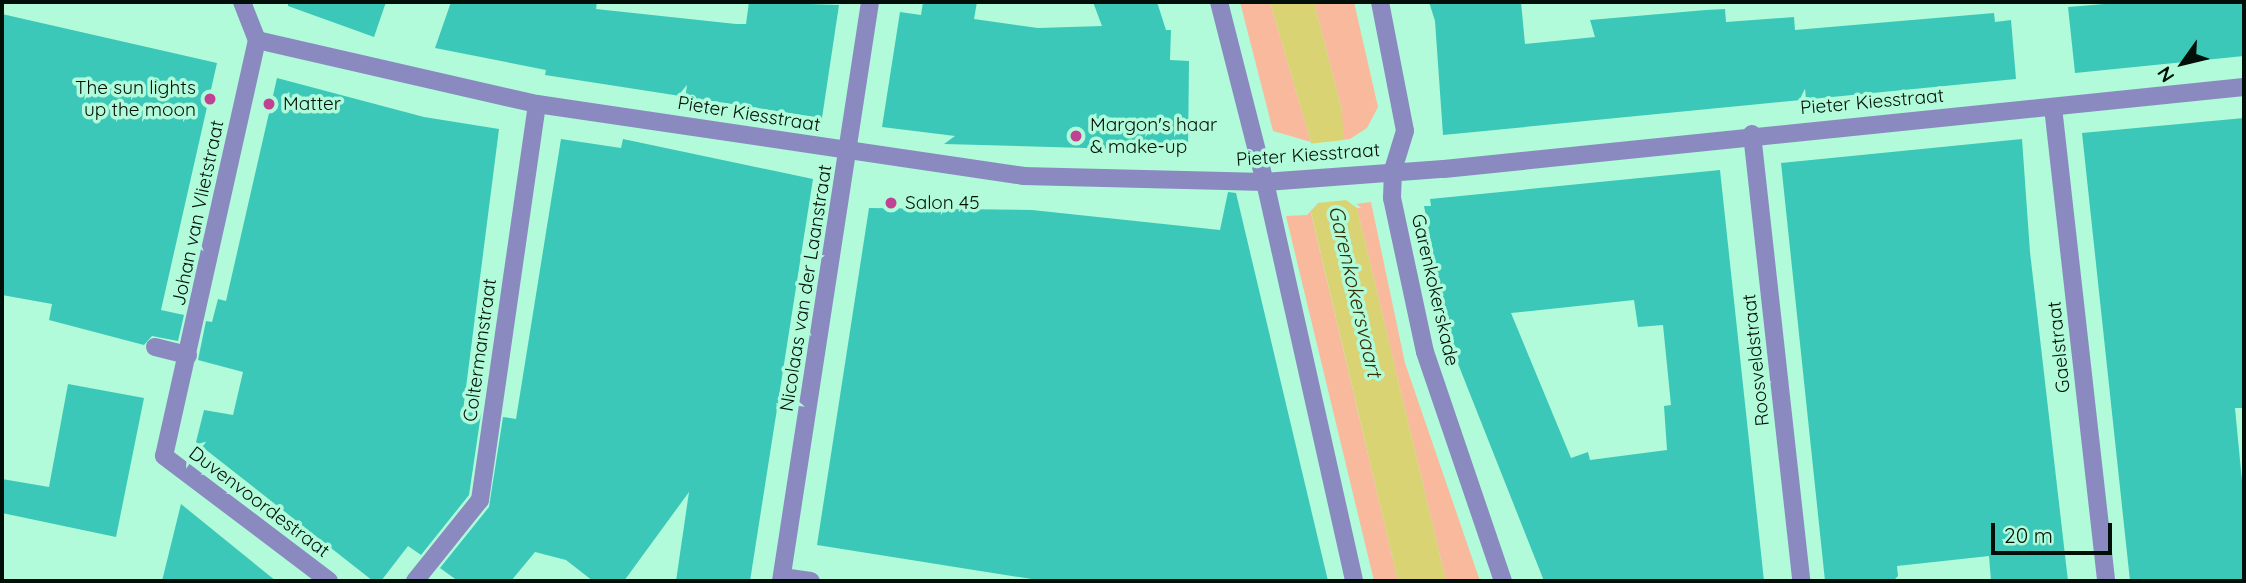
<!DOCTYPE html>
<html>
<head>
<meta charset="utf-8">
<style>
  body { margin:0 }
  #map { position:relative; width:2246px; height:583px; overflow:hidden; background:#b1fbda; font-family:Quicksand,sans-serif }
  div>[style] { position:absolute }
  .green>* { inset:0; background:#f9b99d }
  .water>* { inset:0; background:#dad373 }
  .pier>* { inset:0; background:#b1fbda }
  .building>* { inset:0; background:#3cc8b9 }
  .lane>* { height:18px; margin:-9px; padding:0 9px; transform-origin:9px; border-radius:9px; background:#8b8ac0 }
  .street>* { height:18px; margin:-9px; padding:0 9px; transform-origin:9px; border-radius:9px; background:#8b8ac0 }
  .dots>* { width:19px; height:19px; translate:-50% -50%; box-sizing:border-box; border:4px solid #b1fbda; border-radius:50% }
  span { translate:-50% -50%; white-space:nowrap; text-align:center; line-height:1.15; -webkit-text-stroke:7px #b1fbda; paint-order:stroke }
  .poi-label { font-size:19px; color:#000f08 }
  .right { translate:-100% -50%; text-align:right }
  .left { translate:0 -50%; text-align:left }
  .street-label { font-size:19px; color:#000f08 }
  .water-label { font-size:21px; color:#353207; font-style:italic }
  .frame { position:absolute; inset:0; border:4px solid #000f08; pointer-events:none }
  .north { position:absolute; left:2148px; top:28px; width:70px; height:70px; -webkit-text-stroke:5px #b1fbda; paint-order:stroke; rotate:236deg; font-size:19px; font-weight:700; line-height:28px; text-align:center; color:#000f08 }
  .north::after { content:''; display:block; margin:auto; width:24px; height:32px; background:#000f08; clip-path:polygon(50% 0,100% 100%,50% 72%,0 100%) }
  .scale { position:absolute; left:1991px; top:523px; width:121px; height:32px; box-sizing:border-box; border:4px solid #000f08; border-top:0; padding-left:9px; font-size:21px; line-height:24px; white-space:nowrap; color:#000f08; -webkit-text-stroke:5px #b1fbda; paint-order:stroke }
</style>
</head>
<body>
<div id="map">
  <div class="green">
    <div style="clip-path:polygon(1240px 2px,1270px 2px,1311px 142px,1273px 131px)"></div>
    <div style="clip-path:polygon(1314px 2px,1354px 2px,1378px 107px,1367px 128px,1350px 139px,1341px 140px,1342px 111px)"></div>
    <div style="clip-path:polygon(1319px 202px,1311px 213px,1398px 581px,1374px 581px,1286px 216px,1307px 215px)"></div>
    <div style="clip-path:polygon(1371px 202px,1405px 363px,1480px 581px,1446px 581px,1357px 208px,1361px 208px,1356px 204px)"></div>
  </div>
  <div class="water">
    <div style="clip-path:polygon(1270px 2px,1314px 2px,1342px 111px,1346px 200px,1357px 208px,1446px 581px,1398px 581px,1311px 212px,1319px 202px,1311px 142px)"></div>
  </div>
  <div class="pier">
    <div style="clip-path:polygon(1344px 140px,1350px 198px,1361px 208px,1347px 200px,1317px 203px,1308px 214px,1315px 201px,1308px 144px)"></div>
  </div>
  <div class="building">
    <div style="clip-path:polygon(288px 2px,386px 2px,374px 37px,288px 6px)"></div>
    <div style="clip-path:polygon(451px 2px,597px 2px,596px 9px,736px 24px,746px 24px,749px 2px,839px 5px,822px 118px,545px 75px,546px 70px,435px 48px)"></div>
    <div style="clip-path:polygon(923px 2px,977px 2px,974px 19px,1038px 28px,1102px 26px,1093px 2px,1157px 2px,1166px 30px,1171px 30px,1170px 60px,1189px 61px,1188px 151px,944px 144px,955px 136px,882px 127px,900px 12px,921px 15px)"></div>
    <div style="clip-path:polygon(1429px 2px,1521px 2px,1525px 44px,1595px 37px,1590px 20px,1706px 10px,1725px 9px,1726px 22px,1794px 17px,1795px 30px,1994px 13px,1995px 22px,2011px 20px,2016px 79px,1443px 135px,1435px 21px)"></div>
    <div style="clip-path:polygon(2129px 2px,2244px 2px,2244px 56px,2075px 73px,2068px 7px)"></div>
    <div style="clip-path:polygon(2px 14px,217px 63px,161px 310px,184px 315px,178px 341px,152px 336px,144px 345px,49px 320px,52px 304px,2px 295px)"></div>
    <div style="clip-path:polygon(277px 78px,424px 117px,499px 129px,463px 411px,481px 414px,469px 495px,421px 555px,408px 546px,381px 581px,373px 581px,196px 442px,204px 410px,233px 415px,243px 372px,198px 360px,206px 321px,212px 322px,218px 299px,226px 301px)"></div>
    <div style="clip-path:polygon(2244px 118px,2244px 408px,2235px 408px,2244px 502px,2244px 581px,2130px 581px,2082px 133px)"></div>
    <div style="clip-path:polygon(561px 139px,621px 148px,623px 139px,813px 179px,750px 581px,676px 581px,689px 492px,624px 581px,593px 581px,566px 560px,535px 552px,511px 581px,458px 581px,440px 568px,489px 507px,503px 417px,516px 419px)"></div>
    <div style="clip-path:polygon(2022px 139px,2030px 252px,2068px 581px,1991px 581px,1989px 556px,1897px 566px,1898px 576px,1893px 581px,1825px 581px,1781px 163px)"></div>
    <div style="clip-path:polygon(evenodd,1720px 170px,1764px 581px,1544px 581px,1451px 346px,1424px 206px,1431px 206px,1430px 199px,1720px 170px,1634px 300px,1638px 327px,1663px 325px,1671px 405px,1664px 406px,1667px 450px,1590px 460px,1588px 452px,1571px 458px,1511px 313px,1634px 300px)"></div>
    <div style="clip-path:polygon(1228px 192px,1236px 193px,1328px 581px,1044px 581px,817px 545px,869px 208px,1032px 210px,1220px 230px)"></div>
    <div style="clip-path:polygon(68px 384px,144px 398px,116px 537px,2px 513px,2px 479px,49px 487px)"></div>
    <div style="clip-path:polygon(181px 504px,276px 581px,162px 581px)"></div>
  </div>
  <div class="lane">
    <div style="left:155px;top:347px;width:34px;rotate:14deg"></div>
  </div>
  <div class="street">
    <div style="left:242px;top:2px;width:41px;rotate:68.5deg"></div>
    <div style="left:1219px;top:2px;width:186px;rotate:75.7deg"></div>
    <div style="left:1265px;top:182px;width:409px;rotate:77.4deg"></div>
    <div style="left:1380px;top:2px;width:131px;rotate:79deg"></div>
    <div style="left:1405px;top:131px;width:41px;rotate:107.1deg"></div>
    <div style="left:1393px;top:170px;width:28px;rotate:92deg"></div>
    <div style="left:1392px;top:198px;width:157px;rotate:77.9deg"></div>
    <div style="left:1425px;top:352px;width:242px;rotate:71.2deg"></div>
    <div style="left:257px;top:40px;width:287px;rotate:12.9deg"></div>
    <div style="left:537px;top:104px;width:491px;rotate:8.4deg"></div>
    <div style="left:1023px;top:176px;width:242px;rotate:1.4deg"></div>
    <div style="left:1265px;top:182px;width:179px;rotate:-4.2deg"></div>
    <div style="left:1444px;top:169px;width:804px;rotate:-5.85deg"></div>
    <div style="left:257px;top:40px;width:426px;rotate:102.6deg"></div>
    <div style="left:164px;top:456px;width:207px;rotate:37.1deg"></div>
    <div style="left:2053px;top:107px;width:477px;rotate:83.6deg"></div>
    <div style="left:1752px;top:134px;width:450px;rotate:83.7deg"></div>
    <div style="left:782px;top:577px;width:29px;rotate:8deg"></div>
    <div style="left:415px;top:581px;width:104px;rotate:-51.3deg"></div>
    <div style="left:480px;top:500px;width:400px;rotate:-81.8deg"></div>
    <div style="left:781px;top:581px;width:586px;rotate:-81.26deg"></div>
  </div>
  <div class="dots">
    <div style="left:210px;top:99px;background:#c04393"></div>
    <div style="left:269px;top:104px;background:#c04393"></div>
    <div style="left:1076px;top:136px;background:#c04393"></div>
    <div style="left:891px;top:203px;background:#c04393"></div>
  </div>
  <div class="poi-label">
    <span class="right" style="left:196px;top:99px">The sun lights<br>up the moon</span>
    <span class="left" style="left:283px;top:104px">Matter</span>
    <span class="left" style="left:1090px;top:136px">Margon's haar<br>&amp; make-up</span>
    <span class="left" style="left:905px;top:203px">Salon 45</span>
  </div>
  <div class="street-label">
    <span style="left:1872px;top:102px;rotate:-5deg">Pieter Kiesstraat</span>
    <span style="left:749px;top:114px;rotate:9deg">Pieter Kiesstraat</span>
    <span style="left:1308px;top:155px;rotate:-4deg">Pieter Kiesstraat</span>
    <span style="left:198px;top:213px;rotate:-78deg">Johan van Vlietstraat</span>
    <span style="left:806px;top:288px;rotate:-81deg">Nicolaas van der Laanstraat</span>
    <span style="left:1435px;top:290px;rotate:77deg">Garenkokerskade</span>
    <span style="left:2059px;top:347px;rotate:-96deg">Gaelstraat</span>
    <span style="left:480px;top:350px;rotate:-82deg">Coltermanstraat</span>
    <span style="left:1756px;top:360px;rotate:-96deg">Roosveldstraat</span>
    <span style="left:259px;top:502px;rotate:37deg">Duvenvoordestraat</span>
  </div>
  <div class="water-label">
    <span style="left:1356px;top:291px;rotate:77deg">Garenkokersvaart</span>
  </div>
  <div class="frame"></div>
  <div class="north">N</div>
  <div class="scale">20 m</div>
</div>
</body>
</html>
